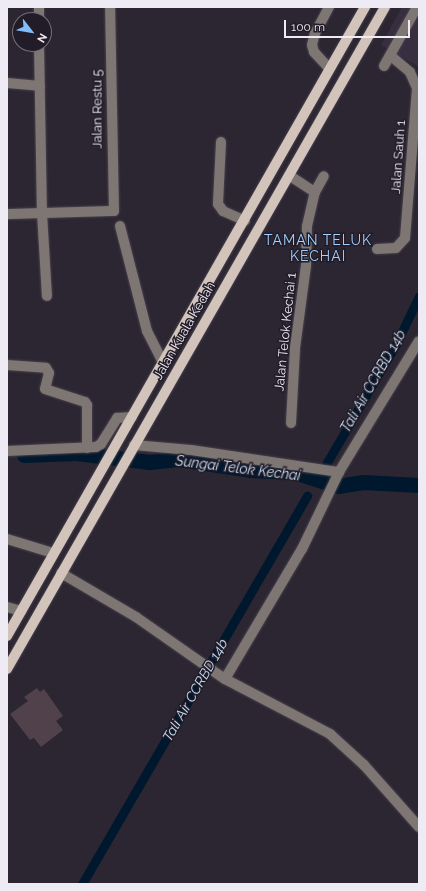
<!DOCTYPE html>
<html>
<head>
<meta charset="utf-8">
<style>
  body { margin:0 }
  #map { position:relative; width:426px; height:891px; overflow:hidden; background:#2c2632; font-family:Raleway,sans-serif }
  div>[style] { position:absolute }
  .built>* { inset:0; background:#372e40 }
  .canal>* { height:9px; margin:-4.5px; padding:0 4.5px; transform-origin:4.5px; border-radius:4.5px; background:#00182d }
  .river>* { height:15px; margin:-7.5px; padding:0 7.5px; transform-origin:7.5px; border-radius:7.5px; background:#00182d }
  .building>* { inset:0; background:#50414a }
  .roads { filter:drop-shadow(0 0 1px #47424d) drop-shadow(0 0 1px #47424d) }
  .minor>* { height:10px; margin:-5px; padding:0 5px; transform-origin:5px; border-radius:5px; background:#7d7672 }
  .major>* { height:10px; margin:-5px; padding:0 5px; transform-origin:5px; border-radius:5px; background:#d2c3bb }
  span { translate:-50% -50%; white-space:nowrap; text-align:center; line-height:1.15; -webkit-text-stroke:3px #221c28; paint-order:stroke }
  .street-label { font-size:13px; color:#efebf4 }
  .neighbourhood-label { font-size:14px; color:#a3d0fe; letter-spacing:1px }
  .water-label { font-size:14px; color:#c7def4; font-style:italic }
  .frame { position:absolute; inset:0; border:8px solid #efebf4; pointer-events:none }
  .north { position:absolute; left:12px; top:12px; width:40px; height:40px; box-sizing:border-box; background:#221c28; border:1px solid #746f7a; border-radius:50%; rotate:121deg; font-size:11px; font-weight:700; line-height:16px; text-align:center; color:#efebf4 }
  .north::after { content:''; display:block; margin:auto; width:14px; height:18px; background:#80bdfa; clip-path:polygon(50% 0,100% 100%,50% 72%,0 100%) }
  .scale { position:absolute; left:284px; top:20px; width:126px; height:18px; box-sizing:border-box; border:2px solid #efebf4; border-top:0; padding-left:5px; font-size:12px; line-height:14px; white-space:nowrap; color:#efebf4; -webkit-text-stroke:3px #221c28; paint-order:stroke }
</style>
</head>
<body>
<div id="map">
  <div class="built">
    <div style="clip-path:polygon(402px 7px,419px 7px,419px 67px,381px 45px)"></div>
  </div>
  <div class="canal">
    <div style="left:326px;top:464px;width:139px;rotate:-59.7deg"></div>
    <div style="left:396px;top:344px;width:53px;rotate:-64.4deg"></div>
    <div style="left:82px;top:884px;width:449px;rotate:-59.9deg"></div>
  </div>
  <div class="river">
    <div style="left:24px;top:455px;width:52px;rotate:-2.2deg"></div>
    <div style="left:76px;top:453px;width:74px;rotate:7deg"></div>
    <div style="left:149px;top:462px;width:29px;rotate:-6deg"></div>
    <div style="left:178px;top:459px;width:74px;rotate:8.6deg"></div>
    <div style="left:251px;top:470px;width:43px;rotate:2.7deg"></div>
    <div style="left:294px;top:472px;width:46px;rotate:17.7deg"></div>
    <div style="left:338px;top:486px;width:24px;rotate:-9deg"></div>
    <div style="left:362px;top:482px;width:57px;rotate:3deg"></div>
  </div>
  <div class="building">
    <div style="clip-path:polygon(37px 688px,40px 692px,44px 689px,63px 716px,56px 721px,63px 730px,41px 747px,34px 738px,30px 740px,10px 714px,28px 701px,24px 697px)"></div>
  </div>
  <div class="roads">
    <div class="minor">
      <div style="left:39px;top:7px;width:13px;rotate:90deg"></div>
      <div style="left:329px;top:7px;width:30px;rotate:118deg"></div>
      <div style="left:315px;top:33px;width:12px;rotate:104deg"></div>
      <div style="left:312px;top:45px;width:7px;rotate:74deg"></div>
      <div style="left:314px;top:52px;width:23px;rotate:47deg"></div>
      <div style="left:39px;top:44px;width:169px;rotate:89deg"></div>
      <div style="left:42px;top:213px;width:83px;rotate:86.6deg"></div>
      <div style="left:384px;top:66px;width:68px;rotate:-60.8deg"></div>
      <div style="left:7px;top:83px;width:33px;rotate:5deg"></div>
      <div style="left:221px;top:142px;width:62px;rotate:92.8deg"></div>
      <div style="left:218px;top:204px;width:9px;rotate:54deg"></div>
      <div style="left:223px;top:211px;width:24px;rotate:24deg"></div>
      <div style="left:290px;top:176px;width:30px;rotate:33deg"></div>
      <div style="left:7px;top:214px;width:107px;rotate:-1.6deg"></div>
      <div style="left:114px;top:211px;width:204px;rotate:-91.1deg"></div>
      <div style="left:120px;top:226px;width:108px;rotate:75.6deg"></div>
      <div style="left:147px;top:331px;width:35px;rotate:63deg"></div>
      <div style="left:377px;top:249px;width:19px;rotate:-3deg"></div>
      <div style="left:396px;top:248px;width:13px;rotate:-48deg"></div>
      <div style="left:405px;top:238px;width:150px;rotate:-85.4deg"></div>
      <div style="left:417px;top:88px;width:17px;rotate:-114deg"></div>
      <div style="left:410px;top:72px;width:26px;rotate:-140deg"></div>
      <div style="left:7px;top:365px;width:39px;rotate:4deg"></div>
      <div style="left:46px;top:368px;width:6px;rotate:59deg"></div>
      <div style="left:49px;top:373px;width:16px;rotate:104deg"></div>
      <div style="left:45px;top:389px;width:42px;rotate:18deg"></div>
      <div style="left:85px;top:402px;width:4px;rotate:56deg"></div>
      <div style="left:87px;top:405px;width:43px;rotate:90deg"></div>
      <div style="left:291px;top:423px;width:75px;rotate:-86.9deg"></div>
      <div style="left:295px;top:348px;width:83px;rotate:-82.4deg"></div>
      <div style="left:306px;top:266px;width:40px;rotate:-88.6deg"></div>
      <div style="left:307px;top:226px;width:35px;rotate:-77deg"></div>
      <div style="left:315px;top:192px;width:18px;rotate:-61deg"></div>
      <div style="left:134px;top:445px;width:57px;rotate:5deg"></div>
      <div style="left:191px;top:450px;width:150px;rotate:8.5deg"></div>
      <div style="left:7px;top:451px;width:89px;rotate:-2.6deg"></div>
      <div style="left:96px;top:447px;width:6px;rotate:-31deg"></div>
      <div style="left:101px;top:444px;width:31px;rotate:-58deg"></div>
      <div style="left:117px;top:418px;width:15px;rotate:-4deg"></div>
      <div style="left:7px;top:539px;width:48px;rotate:16.9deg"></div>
      <div style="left:61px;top:573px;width:87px;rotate:30.4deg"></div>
      <div style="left:136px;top:617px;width:108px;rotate:34.9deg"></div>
      <div style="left:225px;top:679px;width:119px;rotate:27.6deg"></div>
      <div style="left:330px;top:734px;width:46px;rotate:42.4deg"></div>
      <div style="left:364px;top:765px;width:83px;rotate:48.4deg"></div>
      <div style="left:7px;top:607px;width:15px;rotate:16deg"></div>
      <div style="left:225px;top:679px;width:151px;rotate:-59.4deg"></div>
      <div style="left:302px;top:549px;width:85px;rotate:-64.3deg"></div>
      <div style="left:339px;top:472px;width:153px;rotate:-58.6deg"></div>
    </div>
    <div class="major">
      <div style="left:7px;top:636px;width:724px;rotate:-60.35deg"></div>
      <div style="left:7px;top:669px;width:762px;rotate:-60.27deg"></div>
    </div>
  </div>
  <div class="street-label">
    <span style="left:98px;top:109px;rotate:-90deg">Jalan Restu 5</span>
    <span style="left:399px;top:157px;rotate:-86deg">Jalan Sauh 1</span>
    <span style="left:185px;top:331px;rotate:-60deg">Jalan Kuala Kedah</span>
    <span style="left:286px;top:332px;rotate:-84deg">Jalan Telok Kechai 1</span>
  </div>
  <div class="neighbourhood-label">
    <span style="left:318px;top:248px">TAMAN TELUK<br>KECHAI</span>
  </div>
  <div class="water-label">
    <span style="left:373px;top:381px;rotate:-60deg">Tali Air CCRBD 14b</span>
    <span style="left:238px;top:468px;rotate:7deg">Sungai Telok Kechai</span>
    <span style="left:195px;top:690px;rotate:-60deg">Tali Air CCRBD 14b</span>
  </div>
  <div class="frame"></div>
  <div class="north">N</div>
  <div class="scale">100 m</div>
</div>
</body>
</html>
